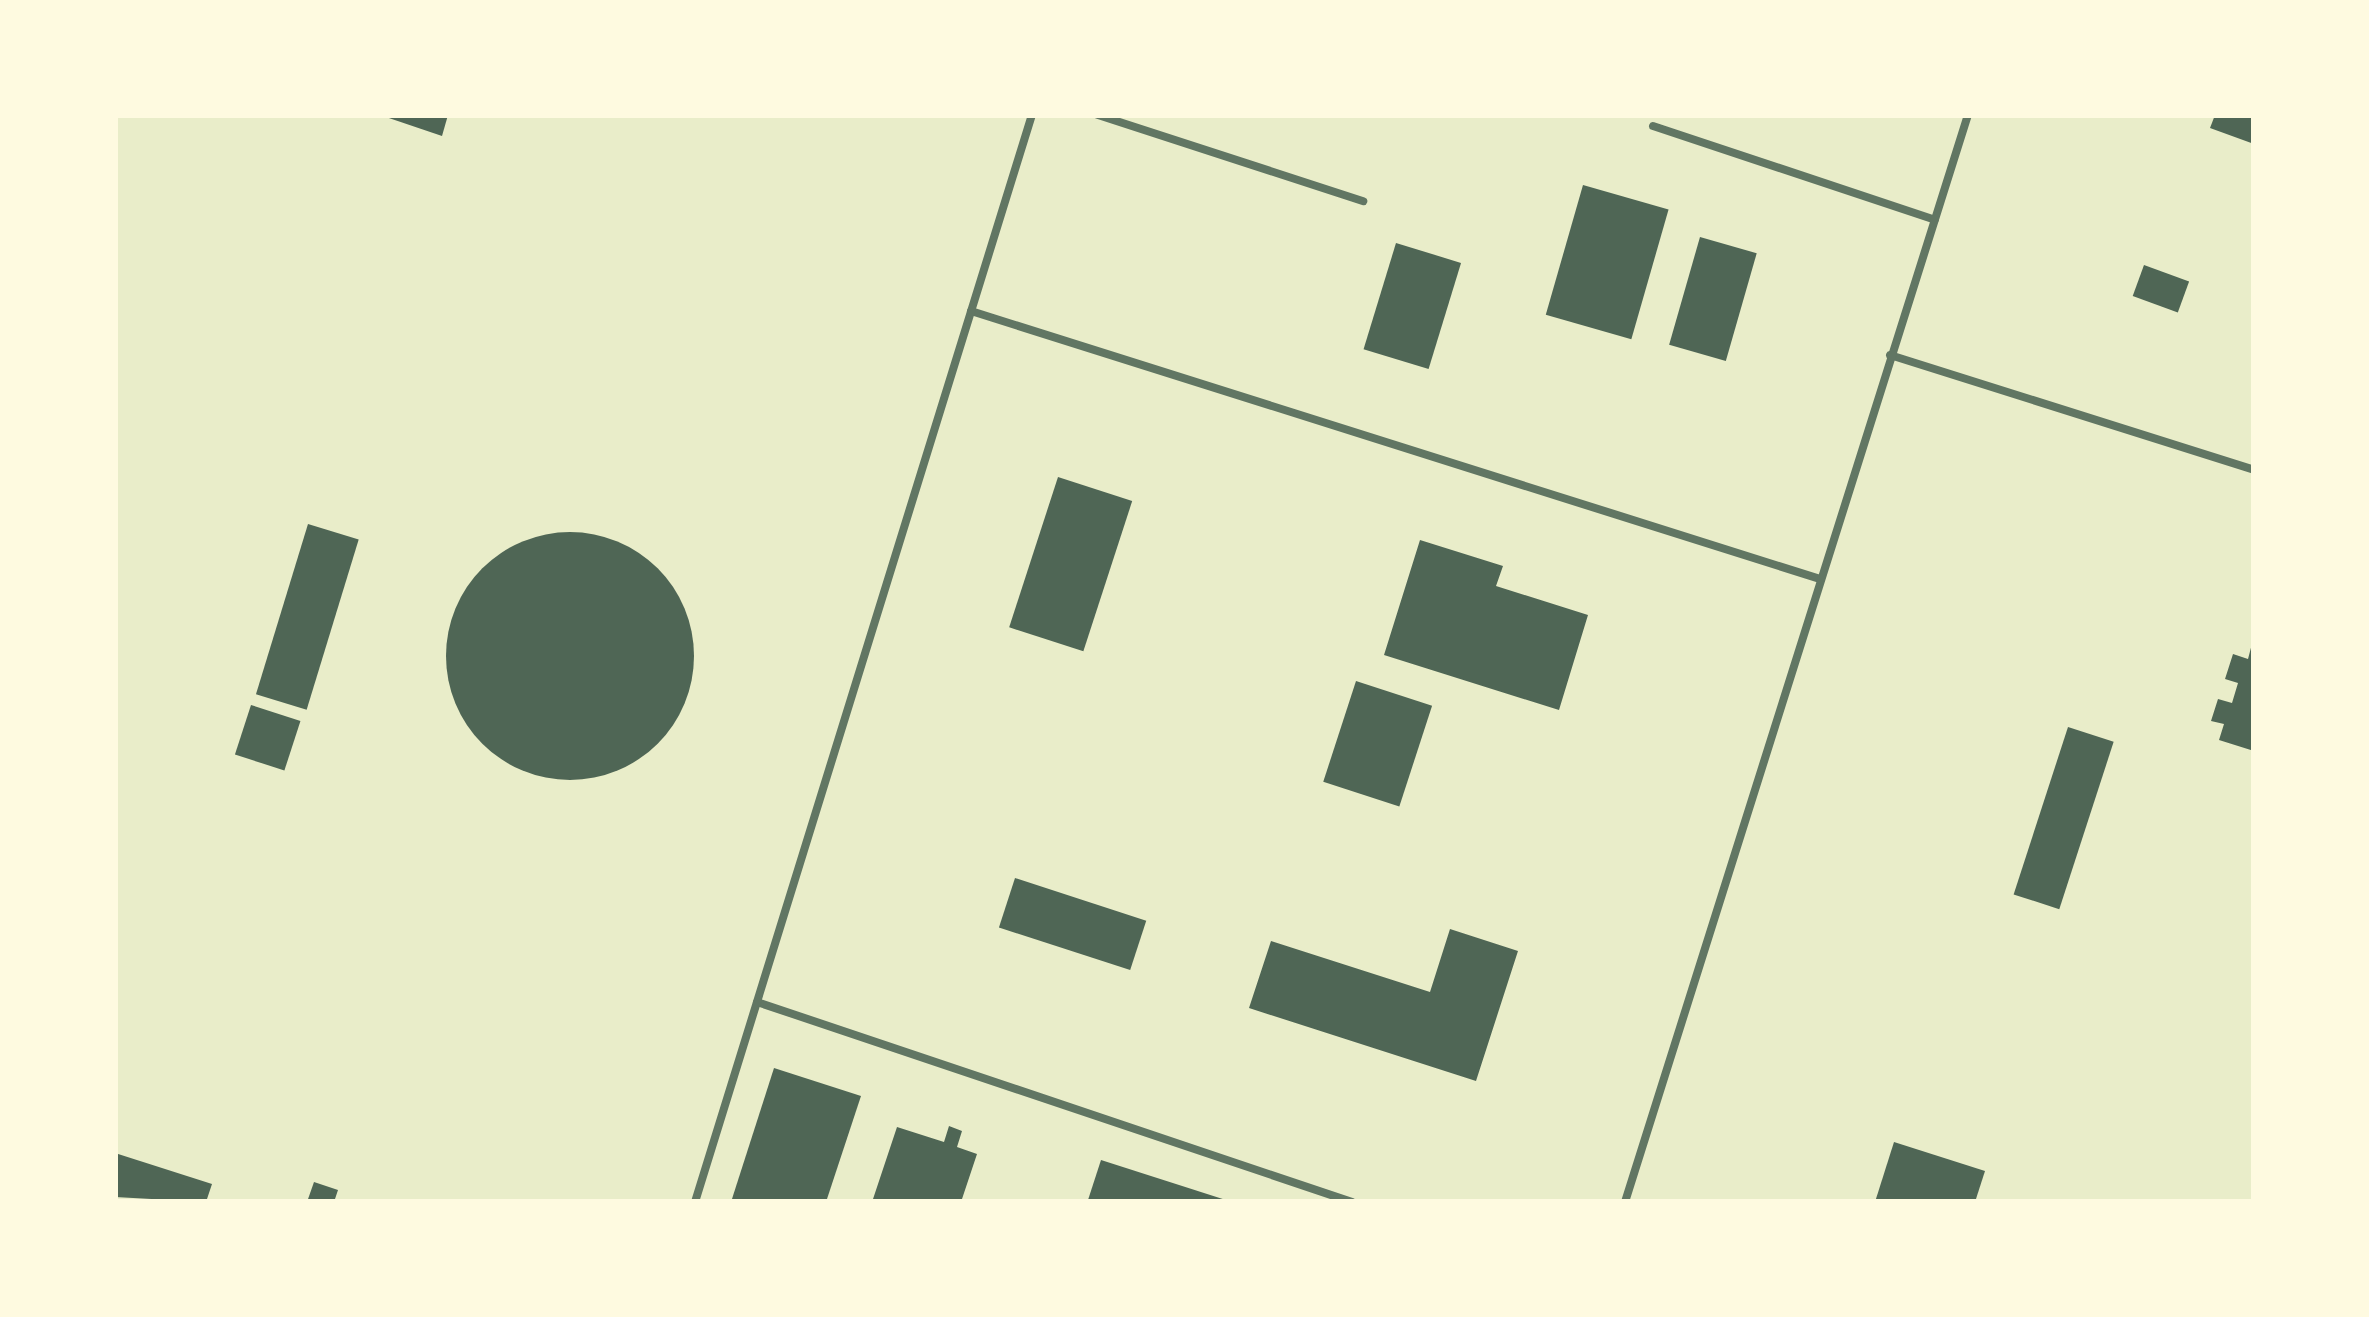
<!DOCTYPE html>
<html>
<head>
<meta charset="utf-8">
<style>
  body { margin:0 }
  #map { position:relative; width:2369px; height:1317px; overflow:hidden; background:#e9edc9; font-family:Montserrat,sans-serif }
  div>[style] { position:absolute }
  .building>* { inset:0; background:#4f6655; transform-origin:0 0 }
  .round { border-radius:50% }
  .service>* { height:8px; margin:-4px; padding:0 4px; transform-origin:4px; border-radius:4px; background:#617663 }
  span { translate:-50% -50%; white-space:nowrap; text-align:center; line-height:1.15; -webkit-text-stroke:10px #fefae0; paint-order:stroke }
  .frame { position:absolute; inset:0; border:118px solid #fefae0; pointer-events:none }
</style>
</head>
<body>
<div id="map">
  <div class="building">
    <div style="clip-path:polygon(380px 115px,448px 115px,442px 136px)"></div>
    <div style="clip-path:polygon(2215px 115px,2254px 115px,2254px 144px,2210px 128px)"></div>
    <div style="left:1583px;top:185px;width:89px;height:135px;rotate:16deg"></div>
    <div style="left:1700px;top:237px;width:59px;height:112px;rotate:16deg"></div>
    <div style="left:1396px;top:243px;width:68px;height:111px;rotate:17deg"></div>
    <div style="left:2144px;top:265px;width:48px;height:33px;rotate:20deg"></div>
    <div style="left:1058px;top:477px;width:78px;height:158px;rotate:18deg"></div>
    <div style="left:308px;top:524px;width:53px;height:178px;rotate:17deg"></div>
    <div class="round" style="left:446px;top:532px;width:248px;height:248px"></div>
    <div style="clip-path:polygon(1420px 540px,1503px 566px,1496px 586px,1588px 615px,1559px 710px,1384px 655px)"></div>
    <div style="clip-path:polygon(2253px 640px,2254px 641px,2254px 751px,2219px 740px,2224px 724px,2211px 721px,2218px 699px,2232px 703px,2238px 683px,2225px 679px,2233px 654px,2248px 659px)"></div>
    <div style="left:1356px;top:681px;width:80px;height:106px;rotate:18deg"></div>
    <div style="left:251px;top:705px;width:52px;height:52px;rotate:18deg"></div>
    <div style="left:2068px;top:727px;width:48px;height:176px;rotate:18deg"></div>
    <div style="left:1015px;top:878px;width:138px;height:52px;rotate:18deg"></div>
    <div style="clip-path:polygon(1450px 929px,1518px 951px,1476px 1081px,1249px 1008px,1271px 941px,1430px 992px)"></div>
    <div style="clip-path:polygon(774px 1068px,861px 1096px,826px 1202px,731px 1202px)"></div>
    <div style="clip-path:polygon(949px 1126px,962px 1131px,957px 1147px,977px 1154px,961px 1202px,872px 1202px,897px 1127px,944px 1142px)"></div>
    <div style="clip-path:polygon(1894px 1142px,1985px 1171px,1975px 1202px,1875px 1202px)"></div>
    <div style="clip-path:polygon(115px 1153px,212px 1184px,206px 1202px,115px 1197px)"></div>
    <div style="clip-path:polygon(1101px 1160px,1229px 1201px,1229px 1202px,1088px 1200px)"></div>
    <div style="clip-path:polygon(314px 1182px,338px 1190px,334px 1202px,307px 1202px)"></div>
  </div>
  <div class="service">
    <div style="left:1098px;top:115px;width:279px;rotate:18deg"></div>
    <div style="left:1653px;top:126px;width:297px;rotate:18.4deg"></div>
    <div style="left:971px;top:311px;width:890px;rotate:17.52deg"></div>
    <div style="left:1890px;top:355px;width:382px;rotate:17.5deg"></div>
    <div style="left:757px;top:1002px;width:628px;rotate:18.58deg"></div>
    <div style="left:695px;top:1202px;width:1138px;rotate:-72.78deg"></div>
    <div style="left:1625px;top:1202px;width:1140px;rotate:-72.49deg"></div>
  </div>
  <div class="frame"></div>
</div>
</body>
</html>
